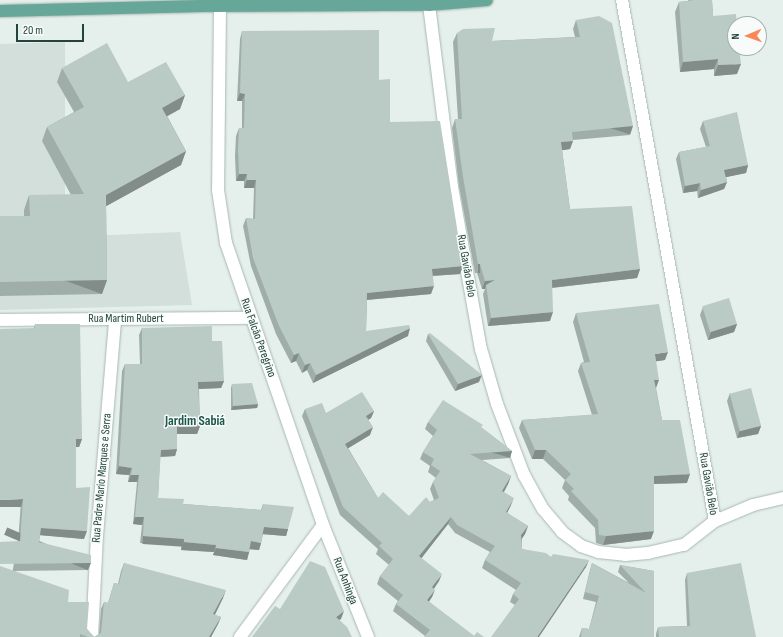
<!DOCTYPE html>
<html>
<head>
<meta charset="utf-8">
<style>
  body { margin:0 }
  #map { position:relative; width:783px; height:637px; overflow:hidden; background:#e5efeb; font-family:"Sofia Sans Condensed",sans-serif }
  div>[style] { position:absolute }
  .built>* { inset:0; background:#d3dfda }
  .roads { filter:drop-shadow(0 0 1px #a7b8b3) drop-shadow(0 0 1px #a7b8b3) }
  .minor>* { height:12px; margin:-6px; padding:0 6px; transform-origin:6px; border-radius:6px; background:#fff }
  .major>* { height:12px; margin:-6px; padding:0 6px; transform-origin:6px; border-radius:6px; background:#67a79a }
  .wall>* { inset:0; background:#a0aea9 }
  .shaded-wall>* { inset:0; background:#828d89; transform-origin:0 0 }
  .building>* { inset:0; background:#bacac4; transform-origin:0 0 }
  span { translate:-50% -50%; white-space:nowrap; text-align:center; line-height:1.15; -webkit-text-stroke:3px #f7fbf9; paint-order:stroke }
  .street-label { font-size:12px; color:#23433c }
  .quarter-label { font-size:14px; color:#1d574b; font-weight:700 }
  .north { position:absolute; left:727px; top:16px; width:40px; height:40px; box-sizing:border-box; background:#f7fbf9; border:1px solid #a2b1ad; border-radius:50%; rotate:268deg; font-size:11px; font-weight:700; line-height:16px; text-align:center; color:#23433c }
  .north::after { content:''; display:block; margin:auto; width:14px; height:18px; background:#fa8759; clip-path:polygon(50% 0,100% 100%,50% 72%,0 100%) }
  .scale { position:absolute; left:16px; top:24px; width:68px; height:18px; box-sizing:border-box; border:2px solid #23433c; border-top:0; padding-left:5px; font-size:12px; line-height:14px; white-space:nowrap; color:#23433c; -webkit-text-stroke:3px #f7fbf9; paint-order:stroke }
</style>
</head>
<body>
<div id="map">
  <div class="built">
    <div style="clip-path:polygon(65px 42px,65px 237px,180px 232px,192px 305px,0 310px,0 44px)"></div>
  </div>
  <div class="roads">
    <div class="minor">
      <div style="left:622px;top:0;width:529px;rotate:79.88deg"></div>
      <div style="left:429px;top:5px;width:183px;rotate:82.8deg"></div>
      <div style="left:452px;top:187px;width:165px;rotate:79.9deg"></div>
      <div style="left:481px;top:349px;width:57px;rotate:73.8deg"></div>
      <div style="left:497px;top:404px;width:76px;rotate:69.2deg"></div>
      <div style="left:524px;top:475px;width:39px;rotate:61deg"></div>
      <div style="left:543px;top:509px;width:30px;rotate:50deg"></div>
      <div style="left:562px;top:532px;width:24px;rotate:36deg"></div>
      <div style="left:581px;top:546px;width:18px;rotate:19deg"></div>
      <div style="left:598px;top:552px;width:27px;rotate:6deg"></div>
      <div style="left:625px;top:555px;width:23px;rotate:-5deg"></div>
      <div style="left:648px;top:553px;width:37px;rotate:-13deg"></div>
      <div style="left:684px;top:545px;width:39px;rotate:-38deg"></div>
      <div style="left:715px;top:521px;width:41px;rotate:-22.8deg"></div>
      <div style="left:753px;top:505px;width:31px;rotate:-13deg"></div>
      <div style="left:220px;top:6px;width:184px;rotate:90.6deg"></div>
      <div style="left:218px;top:190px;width:54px;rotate:81.4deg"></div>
      <div style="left:226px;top:243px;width:298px;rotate:71deg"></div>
      <div style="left:323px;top:525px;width:121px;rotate:68.1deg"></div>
      <div style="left:0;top:320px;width:251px;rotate:-0.5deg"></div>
      <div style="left:92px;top:637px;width:101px;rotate:-87.2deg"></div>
      <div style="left:97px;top:536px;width:217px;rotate:-85.2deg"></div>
      <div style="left:240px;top:637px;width:139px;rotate:-53.5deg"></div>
    </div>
    <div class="major">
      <div style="left:0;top:11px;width:212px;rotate:-1.4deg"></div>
      <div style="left:212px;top:6px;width:217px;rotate:-0.3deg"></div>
      <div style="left:429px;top:5px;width:58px;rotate:-4.9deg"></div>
    </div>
  </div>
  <div class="wall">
    <div style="clip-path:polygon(688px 0,712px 0,713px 16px,737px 74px,714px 76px,714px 69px,680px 72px,675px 12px,679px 2px,688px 1px)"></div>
    <div style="clip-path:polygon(576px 20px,630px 135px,573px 140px,570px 149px,562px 150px,570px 209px,640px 269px,637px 278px,552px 288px,550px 321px,488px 326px,483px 294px,485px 289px,482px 289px,477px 273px,475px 273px,459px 186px,452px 128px,455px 119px,458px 119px,453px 42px,457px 33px,492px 41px,575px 37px,573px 29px)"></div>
    <div style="clip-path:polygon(242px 31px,379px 80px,390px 122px,463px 266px,460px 274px,433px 276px,431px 294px,367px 300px,366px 331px,408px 336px,313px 383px,307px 370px,302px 373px,296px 361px,291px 363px,276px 334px,251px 266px,243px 226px,246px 218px,253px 219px,254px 188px,244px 188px,244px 181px,236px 181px,235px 156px,236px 136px,239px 128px,242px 128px,242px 101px,237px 101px,240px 39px)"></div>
    <div style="clip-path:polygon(62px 68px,185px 95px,180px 109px,167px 116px,186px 151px,181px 165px,106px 206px,107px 280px,102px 294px,0 296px,0 216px,24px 216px,24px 210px,29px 195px,71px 195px,42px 141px,47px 127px,74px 112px,57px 82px)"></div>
    <div style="clip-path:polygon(703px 121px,748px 165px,746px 173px,726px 177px,727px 182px,724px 189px,698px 198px,697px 191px,683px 193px,676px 159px,679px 152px,706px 147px,700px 129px)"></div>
    <div style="clip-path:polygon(703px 307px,737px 324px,734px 332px,708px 340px,700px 315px)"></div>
    <div style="clip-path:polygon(576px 313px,665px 360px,656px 361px,656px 388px,662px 420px,687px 483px,654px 484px,651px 539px,603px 545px,596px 543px,595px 528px,568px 500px,569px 496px,562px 488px,565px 480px,543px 459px,532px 459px,519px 428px,522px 420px,592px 415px,578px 371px,581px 363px,584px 362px,573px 322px)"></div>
    <div style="clip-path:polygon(35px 324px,82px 439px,79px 447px,76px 447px,76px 488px,84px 539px,40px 535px,39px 542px,88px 570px,14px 571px,68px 602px,87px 629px,94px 637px,99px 634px,101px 609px,104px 602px,108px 603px,114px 583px,118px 584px,121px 571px,124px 563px,223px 598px,215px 615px,221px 617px,218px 624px,211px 637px,0 637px,18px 542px,34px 328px)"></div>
    <div style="clip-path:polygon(142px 328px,212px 341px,224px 381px,221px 388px,199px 389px,200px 426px,197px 434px,177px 434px,177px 449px,175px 456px,160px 457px,158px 498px,183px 504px,261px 510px,263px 504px,288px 529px,286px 536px,263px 534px,261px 543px,259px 550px,250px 549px,247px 560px,213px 555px,214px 552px,181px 550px,181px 546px,140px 543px,142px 525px,133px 524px,137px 482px,128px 482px,129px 475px,116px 474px,122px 371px,125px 364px,140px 364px,139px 335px)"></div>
    <div style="clip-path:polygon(428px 334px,479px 382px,455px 391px,426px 341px)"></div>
    <div style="clip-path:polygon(232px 384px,258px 404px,257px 408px,231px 410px,231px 388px)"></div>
    <div style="clip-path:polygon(730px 393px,761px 426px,758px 434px,737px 438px,727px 401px)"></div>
    <div style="clip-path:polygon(305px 409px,326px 413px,374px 411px,371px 418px,368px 420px,370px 435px,348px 448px,378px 498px,409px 516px,430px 502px,434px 500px,430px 489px,433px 482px,436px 478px,428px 472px,430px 466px,420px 459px,423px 452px,433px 436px,425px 429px,428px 422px,482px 428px,512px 451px,510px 458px,482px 460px,511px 476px,508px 484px,504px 492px,511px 505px,507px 513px,528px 526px,525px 534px,522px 538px,522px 549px,551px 557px,586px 567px,515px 605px,510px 602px,513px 594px,516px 590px,482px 568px,485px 560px,490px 552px,455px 533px,448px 524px,421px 558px,439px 581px,434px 589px,432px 597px,429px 602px,474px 636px,484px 637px,425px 636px,393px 611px,396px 604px,398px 601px,377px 584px,380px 576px,389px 565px,376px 554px,378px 549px,340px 515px,302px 416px)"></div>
    <div style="clip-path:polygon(592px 563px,629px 583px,618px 572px,620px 565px,654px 571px,654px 637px,579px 637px,582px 628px,589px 629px,596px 602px,583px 599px,590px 570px)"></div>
    <div style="clip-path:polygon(687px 573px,756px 637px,656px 637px,656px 634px,658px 627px,687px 626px,685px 580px)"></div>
  </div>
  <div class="shaded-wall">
    <div style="clip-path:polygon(718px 59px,714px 69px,680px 72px,683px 62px)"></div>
    <div style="clip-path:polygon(741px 64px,737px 74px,714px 76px,718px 65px)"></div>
    <div style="clip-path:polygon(240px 93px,245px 94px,242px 101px,237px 101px)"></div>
    <div style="clip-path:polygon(185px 95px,180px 109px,157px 122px,162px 108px)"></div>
    <div style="left:633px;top:126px;width:9px;height:61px;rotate:108deg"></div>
    <div style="clip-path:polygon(573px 141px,570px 149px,558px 151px,561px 142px)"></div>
    <div style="clip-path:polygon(186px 151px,181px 165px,101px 209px,106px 195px)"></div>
    <div style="clip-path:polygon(748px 165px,746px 173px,722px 178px,724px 170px)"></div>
    <div style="clip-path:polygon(239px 174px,247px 174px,244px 181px,236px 181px)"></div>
    <div style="clip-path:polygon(247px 180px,256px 180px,254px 188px,244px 188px)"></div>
    <div style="clip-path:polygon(727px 182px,724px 189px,698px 198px,701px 190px)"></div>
    <div style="clip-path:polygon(700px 183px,697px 191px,683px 193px,685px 186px)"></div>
    <div style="left:478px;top:264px;width:2px;height:9px"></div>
    <div style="clip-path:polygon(463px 266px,460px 274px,429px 276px,432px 269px)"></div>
    <div style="clip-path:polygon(640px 269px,637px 278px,549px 288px,552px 280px)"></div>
    <div style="left:107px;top:280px;width:15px;height:107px;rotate:110deg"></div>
    <div style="clip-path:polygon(495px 280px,486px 285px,485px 289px,482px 289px,485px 281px)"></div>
    <div style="clip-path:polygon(434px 286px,431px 294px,365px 300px,367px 293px)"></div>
    <div style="clip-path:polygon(553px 312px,550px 321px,488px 326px,491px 318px)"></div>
    <div style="clip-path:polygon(737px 324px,734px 332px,708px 340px,711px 332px)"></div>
    <div style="clip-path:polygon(410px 328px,408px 336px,313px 383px,316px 375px)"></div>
    <div style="clip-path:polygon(668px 352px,665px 360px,652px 362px,655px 354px)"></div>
    <div style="clip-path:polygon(299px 353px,296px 361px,291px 363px,294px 355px)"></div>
    <div style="clip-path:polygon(310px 363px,307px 370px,302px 373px,305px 365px)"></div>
    <div style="clip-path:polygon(482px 375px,479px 382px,455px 391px,458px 384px)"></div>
    <div style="clip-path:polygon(654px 380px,659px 380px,656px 388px)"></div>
    <div style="clip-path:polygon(224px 381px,221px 388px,196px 389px,198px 382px)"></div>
    <div style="clip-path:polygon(258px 404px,257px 408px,231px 410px,233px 406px)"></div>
    <div style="clip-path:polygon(374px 411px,371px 418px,363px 423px,366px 416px)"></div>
    <div style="clip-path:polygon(200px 426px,197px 434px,175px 434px,177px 427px)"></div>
    <div style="clip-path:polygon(761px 426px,758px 434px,737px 438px,740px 430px)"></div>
    <div style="clip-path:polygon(373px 427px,370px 435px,342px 452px,345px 444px)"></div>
    <div style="clip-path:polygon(76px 439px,82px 439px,79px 447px,74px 447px)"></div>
    <div style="clip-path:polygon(177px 449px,175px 456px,158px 457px,161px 450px)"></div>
    <div style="clip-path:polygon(535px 450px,546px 450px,543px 459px,532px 459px)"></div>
    <div style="left:512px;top:451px;width:7px;height:42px;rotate:106deg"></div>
    <div style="clip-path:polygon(119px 466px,132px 468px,129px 475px,116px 474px)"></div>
    <div style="clip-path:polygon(690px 474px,687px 483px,651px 484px,654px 476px)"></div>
    <div style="clip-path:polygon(131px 475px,139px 475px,137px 482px,128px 482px)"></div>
    <div style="clip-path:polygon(511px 476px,508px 484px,500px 499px,502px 491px)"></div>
    <div style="clip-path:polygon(514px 498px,511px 505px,504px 519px,506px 512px)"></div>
    <div style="clip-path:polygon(23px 499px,21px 507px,0 507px,0 500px)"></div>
    <div style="clip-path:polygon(135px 517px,144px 517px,142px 525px,133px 524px)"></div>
    <div style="clip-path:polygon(451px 517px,448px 524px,417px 564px,419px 556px)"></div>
    <div style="clip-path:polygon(528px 526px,525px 534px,519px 543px,521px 535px)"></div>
    <div style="clip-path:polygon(264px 527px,288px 529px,286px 536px,261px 534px)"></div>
    <div style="clip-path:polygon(41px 528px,87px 531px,84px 539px,38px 535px)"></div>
    <div style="clip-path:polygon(654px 531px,651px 539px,603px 545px,606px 536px)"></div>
    <div style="left:143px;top:536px;width:41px;height:8px;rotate:4deg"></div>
    <div style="clip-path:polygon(251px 541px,261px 543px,259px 550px,248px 549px)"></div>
    <div style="clip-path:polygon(184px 542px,216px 545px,214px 552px,181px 550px)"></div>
    <div style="clip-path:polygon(216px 548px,249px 552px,247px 560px,213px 555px)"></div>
    <div style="clip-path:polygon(589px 560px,586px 567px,539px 637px,537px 637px)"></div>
    <div style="left:91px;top:563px;width:8px;height:91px;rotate:113deg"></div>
    <div style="clip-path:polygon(442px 574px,439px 581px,429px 595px,432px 587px)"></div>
    <div style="clip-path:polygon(226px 590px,223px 598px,211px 622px,213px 614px)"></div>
    <div style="clip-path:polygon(435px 590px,432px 597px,424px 608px,427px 600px)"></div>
    <div style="clip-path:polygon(344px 611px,341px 619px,333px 624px,336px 617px)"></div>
    <div style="clip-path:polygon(221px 617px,218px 624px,211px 637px,209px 637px)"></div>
  </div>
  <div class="building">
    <div style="clip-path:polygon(693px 0,712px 0,713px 16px,736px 14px,737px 24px,735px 24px,735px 48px,739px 48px,741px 64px,718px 65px,718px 59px,683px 62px,679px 2px)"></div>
    <div style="clip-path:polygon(599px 16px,612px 23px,633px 126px,572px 132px,573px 141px,561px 142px,570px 209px,632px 206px,640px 269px,552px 280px,553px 312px,491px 318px,486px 285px,495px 280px,485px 281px,480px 264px,478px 264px,463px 177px,455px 119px,462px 119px,457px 33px,463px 29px,495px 28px,492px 41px,580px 37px,576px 20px)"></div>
    <div style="clip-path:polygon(379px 30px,379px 80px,390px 79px,390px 122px,440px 121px,463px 266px,432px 269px,434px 286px,367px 293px,366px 331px,409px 325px,410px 328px,316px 375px,310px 363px,305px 365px,299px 353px,294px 355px,279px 326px,253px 258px,246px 218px,255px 219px,256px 180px,247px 180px,247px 174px,239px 174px,238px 148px,239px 128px,244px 128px,245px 94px,240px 93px,242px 31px)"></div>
    <div style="clip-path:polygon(107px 43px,128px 82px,166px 62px,185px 95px,162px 108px,186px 151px,106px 195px,107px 280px,0 282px,0 216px,30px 216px,29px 195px,84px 194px,47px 127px,84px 107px,62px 68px)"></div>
    <div style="clip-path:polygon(737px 112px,748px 165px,724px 170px,727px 182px,701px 190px,700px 183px,685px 186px,679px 152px,710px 146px,703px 121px)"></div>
    <div style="left:729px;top:298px;width:27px;height:28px;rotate:73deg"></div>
    <div style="clip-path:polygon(659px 304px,668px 352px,655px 354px,659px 380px,654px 380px,662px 420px,680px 420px,690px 474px,654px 476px,654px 531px,606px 536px,599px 535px,598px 520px,571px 491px,574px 489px,565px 480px,571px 474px,546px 450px,535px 450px,522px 420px,598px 414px,581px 363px,590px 362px,576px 313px)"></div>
    <div style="clip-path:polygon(35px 324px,80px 324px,82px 439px,76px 439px,76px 488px,90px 487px,87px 531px,41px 528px,39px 542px,91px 555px,91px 563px,0 564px,0 542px,20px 541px,23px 499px,0 500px,0 329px,35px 328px)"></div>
    <div style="clip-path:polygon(212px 326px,212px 341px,222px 341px,224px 381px,198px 382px,200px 426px,177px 427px,177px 449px,161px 450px,158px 498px,184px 499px,183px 504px,262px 510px,263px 504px,294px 507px,288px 529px,264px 527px,261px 543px,251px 541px,249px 552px,216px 548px,216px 545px,184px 542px,184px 539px,143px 536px,144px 517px,135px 517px,139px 475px,131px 475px,132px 468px,119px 466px,125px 364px,142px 364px,142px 328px)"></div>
    <div style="clip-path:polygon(430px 333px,482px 375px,458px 384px,428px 334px)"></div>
    <div style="clip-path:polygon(252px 383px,258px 404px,233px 406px,232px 384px)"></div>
    <div style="left:751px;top:388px;width:39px;height:22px;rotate:75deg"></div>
    <div style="clip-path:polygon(362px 392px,374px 411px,366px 416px,373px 427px,345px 444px,378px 498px,383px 492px,409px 516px,426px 497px,430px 502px,439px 498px,433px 482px,440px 471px,431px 465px,434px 459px,423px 452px,437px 430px,428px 422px,443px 400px,483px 425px,481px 427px,512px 451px,470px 454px,511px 476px,502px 491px,514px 498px,506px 512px,528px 526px,521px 535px,522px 549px,546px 553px,551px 557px,553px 554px,589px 560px,537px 637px,491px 637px,519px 599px,513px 594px,521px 583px,485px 560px,495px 546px,457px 525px,451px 517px,419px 556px,442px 574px,432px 587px,435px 590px,427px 600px,474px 636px,477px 632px,484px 637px,424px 637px,430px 630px,396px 604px,403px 595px,380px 576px,393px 559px,379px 546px,382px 543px,343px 507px,305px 409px,322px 403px,326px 413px)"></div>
    <div style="clip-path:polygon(310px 561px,325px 567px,344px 611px,336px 617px,347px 627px,352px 637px,252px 637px,275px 606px,280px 609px)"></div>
    <div style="clip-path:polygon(124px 563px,226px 590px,213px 614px,221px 617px,209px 637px,88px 637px,80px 634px,80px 637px,0 637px,0 566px,69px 590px,68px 602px,89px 602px,87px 629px,94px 637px,101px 633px,104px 602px,108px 603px,114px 583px,119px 584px)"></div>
    <div style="clip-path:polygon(592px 563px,646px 593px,620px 565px,654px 571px,654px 637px,581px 637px,582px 628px,589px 629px,599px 596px,585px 592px)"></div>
    <div style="clip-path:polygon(741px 563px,756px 637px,659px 637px,658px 627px,690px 626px,687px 573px)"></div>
  </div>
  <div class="street-label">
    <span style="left:466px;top:266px;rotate:80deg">Rua Gavião Belo</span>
    <span style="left:126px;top:319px">Rua Martim Rubert</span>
    <span style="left:258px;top:338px;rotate:70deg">Rua Falcão Peregrino</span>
    <span style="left:102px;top:478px;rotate:-85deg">Rua Padre Mario Marques e Serra</span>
    <span style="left:708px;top:484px;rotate:80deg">Rua Gavião Belo</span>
    <span style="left:345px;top:581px;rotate:69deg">Rua Anhinga</span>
  </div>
  <div class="quarter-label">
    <span style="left:195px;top:421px">Jardim Sabiá</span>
  </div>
  <div class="north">N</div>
  <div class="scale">20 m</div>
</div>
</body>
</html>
